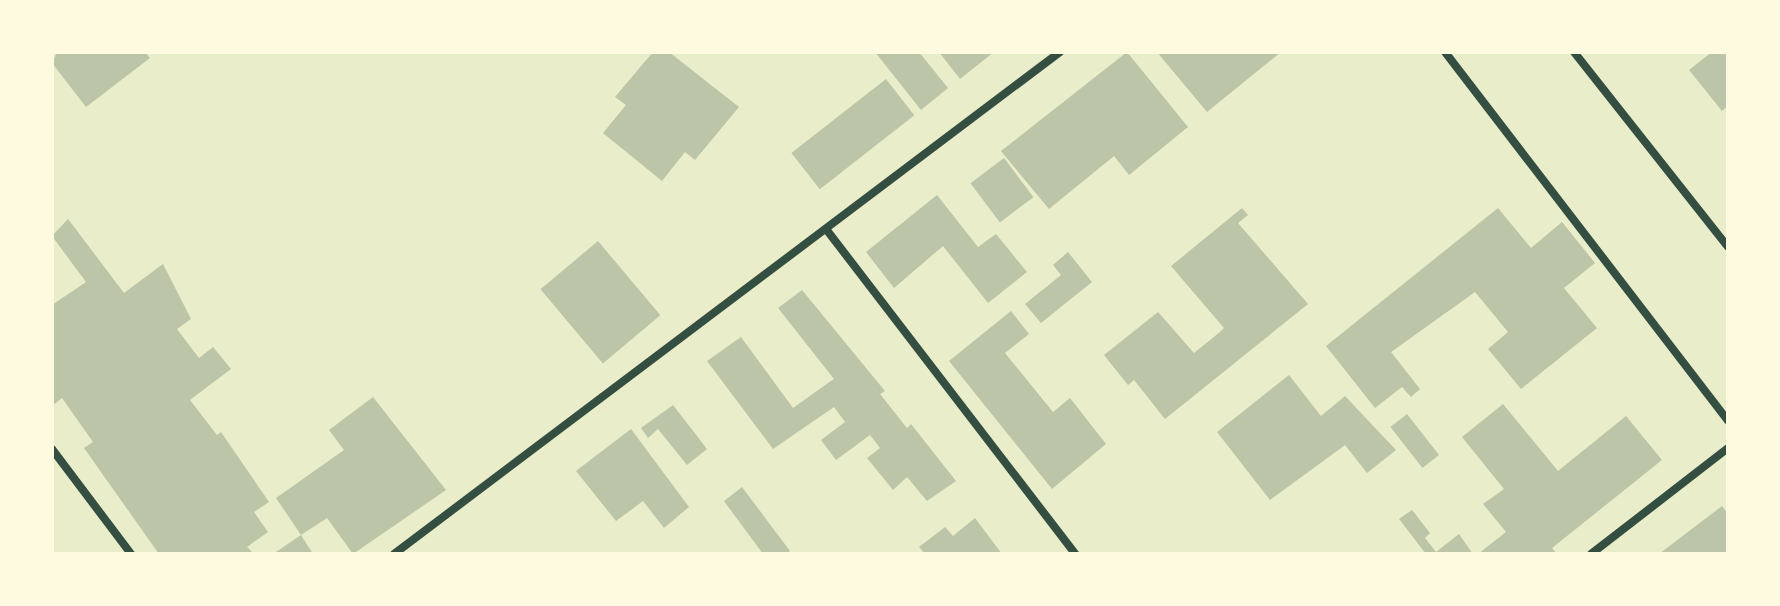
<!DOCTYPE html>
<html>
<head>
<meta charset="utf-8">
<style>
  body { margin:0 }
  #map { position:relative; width:1780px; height:606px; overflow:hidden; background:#e9edc9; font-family:"Source Sans 3",sans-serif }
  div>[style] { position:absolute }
  .building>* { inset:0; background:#bcc5a7; transform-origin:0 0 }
  .minor>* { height:8px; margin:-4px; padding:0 4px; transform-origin:4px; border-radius:4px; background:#344e41 }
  span { translate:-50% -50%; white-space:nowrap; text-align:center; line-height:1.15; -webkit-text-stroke:6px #fefae0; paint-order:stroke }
  .frame { position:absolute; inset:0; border:54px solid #fefae0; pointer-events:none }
</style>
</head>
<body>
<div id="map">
  <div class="building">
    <div style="clip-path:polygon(57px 52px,145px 52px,150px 58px,86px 107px,52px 63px)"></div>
    <div style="clip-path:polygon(653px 52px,669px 52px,739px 107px,695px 160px,685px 152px,662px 181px,603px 133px,626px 105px,615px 97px)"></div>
    <div style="clip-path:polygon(875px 52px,919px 52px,948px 88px,921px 110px)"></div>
    <div style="clip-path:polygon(939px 52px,994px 52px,960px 79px)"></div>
    <div style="clip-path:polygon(1127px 52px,1188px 127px,1129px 175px,1114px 156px,1049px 209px,1001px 151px)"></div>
    <div style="clip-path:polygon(1157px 52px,1281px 52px,1207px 112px)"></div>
    <div style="clip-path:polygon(1712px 52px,1728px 52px,1728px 106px,1722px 111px,1689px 70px)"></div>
    <div style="left:886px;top:79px;width:46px;height:120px;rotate:52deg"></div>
    <div style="left:1004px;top:158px;width:49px;height:42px;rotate:53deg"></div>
    <div style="clip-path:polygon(937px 195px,978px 247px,996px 234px,1027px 272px,988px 303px,943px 246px,894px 288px,866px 252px)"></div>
    <div style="clip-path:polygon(1242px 208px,1248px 215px,1238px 223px,1308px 304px,1165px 419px,1134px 380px,1128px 385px,1104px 355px,1158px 312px,1194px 353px,1220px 332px,1224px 328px,1171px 266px)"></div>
    <div style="clip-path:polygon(1498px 208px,1531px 248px,1562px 222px,1595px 263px,1564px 288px,1597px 328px,1521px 389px,1488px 349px,1508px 332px,1475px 292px,1391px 352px,1420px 389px,1411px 397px,1402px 387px,1375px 408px,1326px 346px)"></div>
    <div style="clip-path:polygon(68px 219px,124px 293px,163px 264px,191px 319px,177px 329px,199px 358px,213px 347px,231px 369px,190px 400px,217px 435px,221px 432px,269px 502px,254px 512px,268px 532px,247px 547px,254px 554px,159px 554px,84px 448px,93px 442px,62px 398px,52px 406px,52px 305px,86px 282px,52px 236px)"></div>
    <div style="left:598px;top:241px;width:97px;height:75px;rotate:50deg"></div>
    <div style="clip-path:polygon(1068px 252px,1092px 282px,1041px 323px,1025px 304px,1061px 275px,1053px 265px)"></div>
    <div style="clip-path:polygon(802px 290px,885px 391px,880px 394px,907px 428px,911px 424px,956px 481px,927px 501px,907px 477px,893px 490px,867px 458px,880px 448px,870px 435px,836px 460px,821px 440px,845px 422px,834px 407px,773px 449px,707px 361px,741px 337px,793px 408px,828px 383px,834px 379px,778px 308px)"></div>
    <div style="clip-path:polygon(1011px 311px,1029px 334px,1005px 353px,1053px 412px,1070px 398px,1106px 444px,1052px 489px,949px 361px)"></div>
    <div style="clip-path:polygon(1289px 375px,1321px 416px,1345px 396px,1396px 450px,1367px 473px,1345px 445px,1270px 500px,1217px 432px)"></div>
    <div style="clip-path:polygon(373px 397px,446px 490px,353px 554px,327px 518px,301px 535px,276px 498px,344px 450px,329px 430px)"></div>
    <div style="clip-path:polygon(1503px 404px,1558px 471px,1626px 416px,1662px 460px,1552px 548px,1557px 554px,1478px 554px,1506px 532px,1483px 504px,1504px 489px,1462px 437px)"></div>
    <div style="clip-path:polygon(673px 405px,707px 449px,687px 465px,658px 429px,648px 438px,641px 428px)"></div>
    <div style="left:1407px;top:414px;width:52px;height:21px;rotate:52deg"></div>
    <div style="clip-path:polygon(631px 429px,689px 507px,664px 528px,643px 501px,616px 521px,576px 471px)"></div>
    <div style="clip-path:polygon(742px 487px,790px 551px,786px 554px,763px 554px,724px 501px)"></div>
    <div style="clip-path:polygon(1722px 506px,1728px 514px,1728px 554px,1659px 554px)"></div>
    <div style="clip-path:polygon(1412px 510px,1430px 533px,1425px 538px,1436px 552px,1459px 534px,1473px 554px,1426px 554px,1399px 519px)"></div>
    <div style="clip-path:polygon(975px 518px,1002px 554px,925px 554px,919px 547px,945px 527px,953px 536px)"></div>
    <div style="clip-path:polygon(301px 535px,313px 554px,273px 554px)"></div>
  </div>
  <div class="minor">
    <div style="left:1445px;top:52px;width:465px;rotate:52.5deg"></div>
    <div style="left:1574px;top:52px;width:248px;rotate:51.7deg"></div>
    <div style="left:826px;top:229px;width:409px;rotate:52.5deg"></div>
    <div style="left:52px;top:449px;width:131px;rotate:53deg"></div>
    <div style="left:394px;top:554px;width:834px;rotate:-37.01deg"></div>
    <div style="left:1591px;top:554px;width:173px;rotate:-37.7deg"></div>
  </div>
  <div class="frame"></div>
</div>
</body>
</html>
